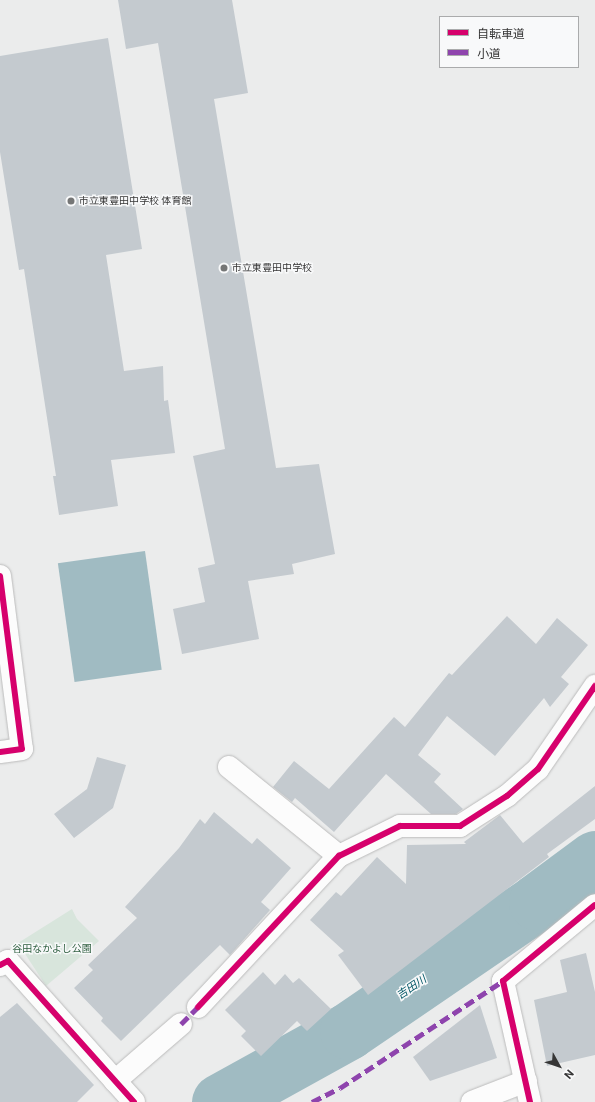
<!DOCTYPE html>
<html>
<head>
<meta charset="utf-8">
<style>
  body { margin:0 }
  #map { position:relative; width:595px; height:1102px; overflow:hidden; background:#ebecec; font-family:Roboto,"Noto Sans JP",sans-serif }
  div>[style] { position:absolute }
  .green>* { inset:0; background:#d8e5dc }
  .water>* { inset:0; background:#a0bbc2; transform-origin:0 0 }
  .river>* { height:57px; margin:-28.5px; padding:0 28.5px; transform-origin:28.5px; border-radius:28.5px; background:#a0bbc2 }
  .building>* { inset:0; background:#c4cacf }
  .roads { filter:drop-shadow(0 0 1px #bbb) drop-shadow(0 0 1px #bbb) }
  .minor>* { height:22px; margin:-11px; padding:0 11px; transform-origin:11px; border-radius:11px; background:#fcfcfc }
  .quiet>* { height:5px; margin-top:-2.5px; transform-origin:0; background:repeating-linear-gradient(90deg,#8e44ad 0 10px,transparent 0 15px) }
  .cycleway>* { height:6px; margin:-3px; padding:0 3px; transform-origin:3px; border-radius:3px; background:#d6006c }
  .dots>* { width:11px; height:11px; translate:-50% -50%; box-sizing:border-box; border:2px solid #f8f9fa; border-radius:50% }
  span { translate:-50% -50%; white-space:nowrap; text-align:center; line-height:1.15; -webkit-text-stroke:3px #f8f9fa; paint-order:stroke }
  .poi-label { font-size:10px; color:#363636 }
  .left { translate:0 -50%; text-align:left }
  .park-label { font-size:10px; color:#2e5e3f }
  .water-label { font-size:11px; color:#005665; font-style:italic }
  .legend { position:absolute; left:439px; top:16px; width:140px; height:52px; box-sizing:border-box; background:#f8f9fa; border:1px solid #aaabac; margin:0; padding:5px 7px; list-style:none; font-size:12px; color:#363636 }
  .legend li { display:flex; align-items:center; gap:8px; height:20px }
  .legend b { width:20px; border:1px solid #aaabac }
  .north { position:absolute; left:539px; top:1046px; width:40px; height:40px; -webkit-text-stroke:3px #f8f9fa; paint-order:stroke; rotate:130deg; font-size:11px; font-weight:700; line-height:16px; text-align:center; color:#363636 }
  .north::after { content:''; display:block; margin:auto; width:14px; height:18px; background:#363636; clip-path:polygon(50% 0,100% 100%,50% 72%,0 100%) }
</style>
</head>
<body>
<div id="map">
  <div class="green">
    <div style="clip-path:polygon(72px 909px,77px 919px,99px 941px,46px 986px,18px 943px)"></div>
  </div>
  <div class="water">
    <div style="left:145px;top:551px;width:120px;height:88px;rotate:82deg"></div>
  </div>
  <div class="river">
    <div style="left:220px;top:1102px;width:146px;rotate:-29deg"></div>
    <div style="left:348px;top:1031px;width:229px;rotate:-34.3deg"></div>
    <div style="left:537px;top:902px;width:72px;rotate:-36.6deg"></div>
  </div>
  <div class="building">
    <div style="clip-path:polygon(118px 0,232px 0,248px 93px,214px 99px,276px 468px,319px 464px,335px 554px,292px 564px,294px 574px,248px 581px,259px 639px,182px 654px,173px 609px,205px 602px,198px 568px,215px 564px,193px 456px,225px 449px,158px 43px,126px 49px)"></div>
    <div style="clip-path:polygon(108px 38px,142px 249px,106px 255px,124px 371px,163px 366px,164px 401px,168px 400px,175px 453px,111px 460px,118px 506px,59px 515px,53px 476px,56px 476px,24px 269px,19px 270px,0 152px,0 56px)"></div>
    <div style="clip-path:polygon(507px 616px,536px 644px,557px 618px,588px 645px,561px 677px,569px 684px,550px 707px,544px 698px,495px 756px,447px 716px,418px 755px,441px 774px,434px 782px,463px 809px,456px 814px,431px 814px,386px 774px,334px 832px,295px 798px,292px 802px,273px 787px,294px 761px,329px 789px,394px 717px,405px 727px,449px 673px,452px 675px)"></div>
    <div style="clip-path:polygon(97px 757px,126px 765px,113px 808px,74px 838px,54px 814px,87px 789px)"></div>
    <div style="clip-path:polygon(595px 786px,595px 819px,547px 854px,549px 857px,368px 995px,338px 955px,344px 951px,310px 920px,336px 892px,341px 896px,377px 857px,406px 884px,407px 845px,466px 844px,464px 842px,500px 815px,523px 843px)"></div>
    <div style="clip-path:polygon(214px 812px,252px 844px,257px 838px,291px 868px,261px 902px,270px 910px,230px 955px,220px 945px,121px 1041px,101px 1021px,103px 1018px,74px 988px,93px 970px,88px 965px,137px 918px,125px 907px,179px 848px,200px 819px,205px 824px)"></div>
    <div style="clip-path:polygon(586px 953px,595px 992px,595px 1055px,547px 1066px,534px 1000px,567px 992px,560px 960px)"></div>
    <div style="clip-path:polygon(263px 972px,275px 985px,285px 974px,293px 983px,299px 978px,331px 1009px,307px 1031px,297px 1021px,261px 1056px,241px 1036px,246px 1031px,225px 1010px)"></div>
    <div style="clip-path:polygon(17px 1003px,94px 1085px,77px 1102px,0 1102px,0 1017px)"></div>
    <div style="clip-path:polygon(480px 1005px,497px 1058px,430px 1081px,413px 1057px)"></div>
  </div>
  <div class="roads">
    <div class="minor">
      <div style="left:0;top:576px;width:174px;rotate:82.8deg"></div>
      <div style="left:22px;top:749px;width:22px;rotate:172deg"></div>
      <div style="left:229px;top:767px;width:141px;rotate:39deg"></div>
      <div style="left:0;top:965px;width:9px;rotate:-27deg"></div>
      <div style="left:8px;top:961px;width:189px;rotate:48.2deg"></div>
      <div style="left:198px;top:1007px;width:207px;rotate:-47deg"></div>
      <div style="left:339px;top:856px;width:68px;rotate:-26.2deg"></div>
      <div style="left:400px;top:826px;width:60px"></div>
      <div style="left:460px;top:826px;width:56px;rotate:-32.6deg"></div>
      <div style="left:507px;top:796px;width:41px;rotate:-41.1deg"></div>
      <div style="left:538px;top:769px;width:101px;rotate:-55.5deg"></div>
      <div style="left:115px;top:1081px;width:87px;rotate:-40.8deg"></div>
      <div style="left:472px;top:1102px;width:58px;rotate:-21.3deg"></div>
      <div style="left:530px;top:1102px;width:124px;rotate:-102.6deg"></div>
      <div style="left:503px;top:981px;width:119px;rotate:-39.6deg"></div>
    </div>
  </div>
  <div class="quiet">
    <div style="left:181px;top:1024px;width:24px;rotate:-45deg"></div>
    <div style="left:312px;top:1102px;width:31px;rotate:-27deg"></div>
    <div style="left:340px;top:1088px;width:195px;rotate:-33.3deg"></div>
  </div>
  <div class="cycleway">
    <div style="left:0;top:576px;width:174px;rotate:82.8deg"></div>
    <div style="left:22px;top:749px;width:22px;rotate:172deg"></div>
    <div style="left:0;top:965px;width:9px;rotate:-27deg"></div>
    <div style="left:8px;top:961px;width:189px;rotate:48.2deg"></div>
    <div style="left:198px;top:1007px;width:207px;rotate:-47deg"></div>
    <div style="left:339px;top:856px;width:68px;rotate:-26.2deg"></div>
    <div style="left:400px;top:826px;width:60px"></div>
    <div style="left:460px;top:826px;width:56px;rotate:-32.6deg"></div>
    <div style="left:507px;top:796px;width:41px;rotate:-41.1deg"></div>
    <div style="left:538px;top:769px;width:101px;rotate:-55.5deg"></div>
    <div style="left:530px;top:1102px;width:124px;rotate:-102.6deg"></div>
    <div style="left:503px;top:981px;width:119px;rotate:-39.6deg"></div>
  </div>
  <div class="dots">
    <div style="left:71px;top:201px;background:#757676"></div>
    <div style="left:224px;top:268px;background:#757676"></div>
  </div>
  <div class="poi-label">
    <span class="left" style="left:79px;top:201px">市立東豊田中学校 体育館</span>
    <span class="left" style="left:232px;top:268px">市立東豊田中学校</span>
  </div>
  <div class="park-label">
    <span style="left:52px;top:949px">谷田なかよし公園</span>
  </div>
  <div class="water-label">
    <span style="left:412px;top:988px;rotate:-34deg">吉田川</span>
  </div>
  <ul class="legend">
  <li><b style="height:5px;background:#d6006c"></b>自転車道</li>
  <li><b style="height:5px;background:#8e44ad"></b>小道</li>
  </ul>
  <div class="north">N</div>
</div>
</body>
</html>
